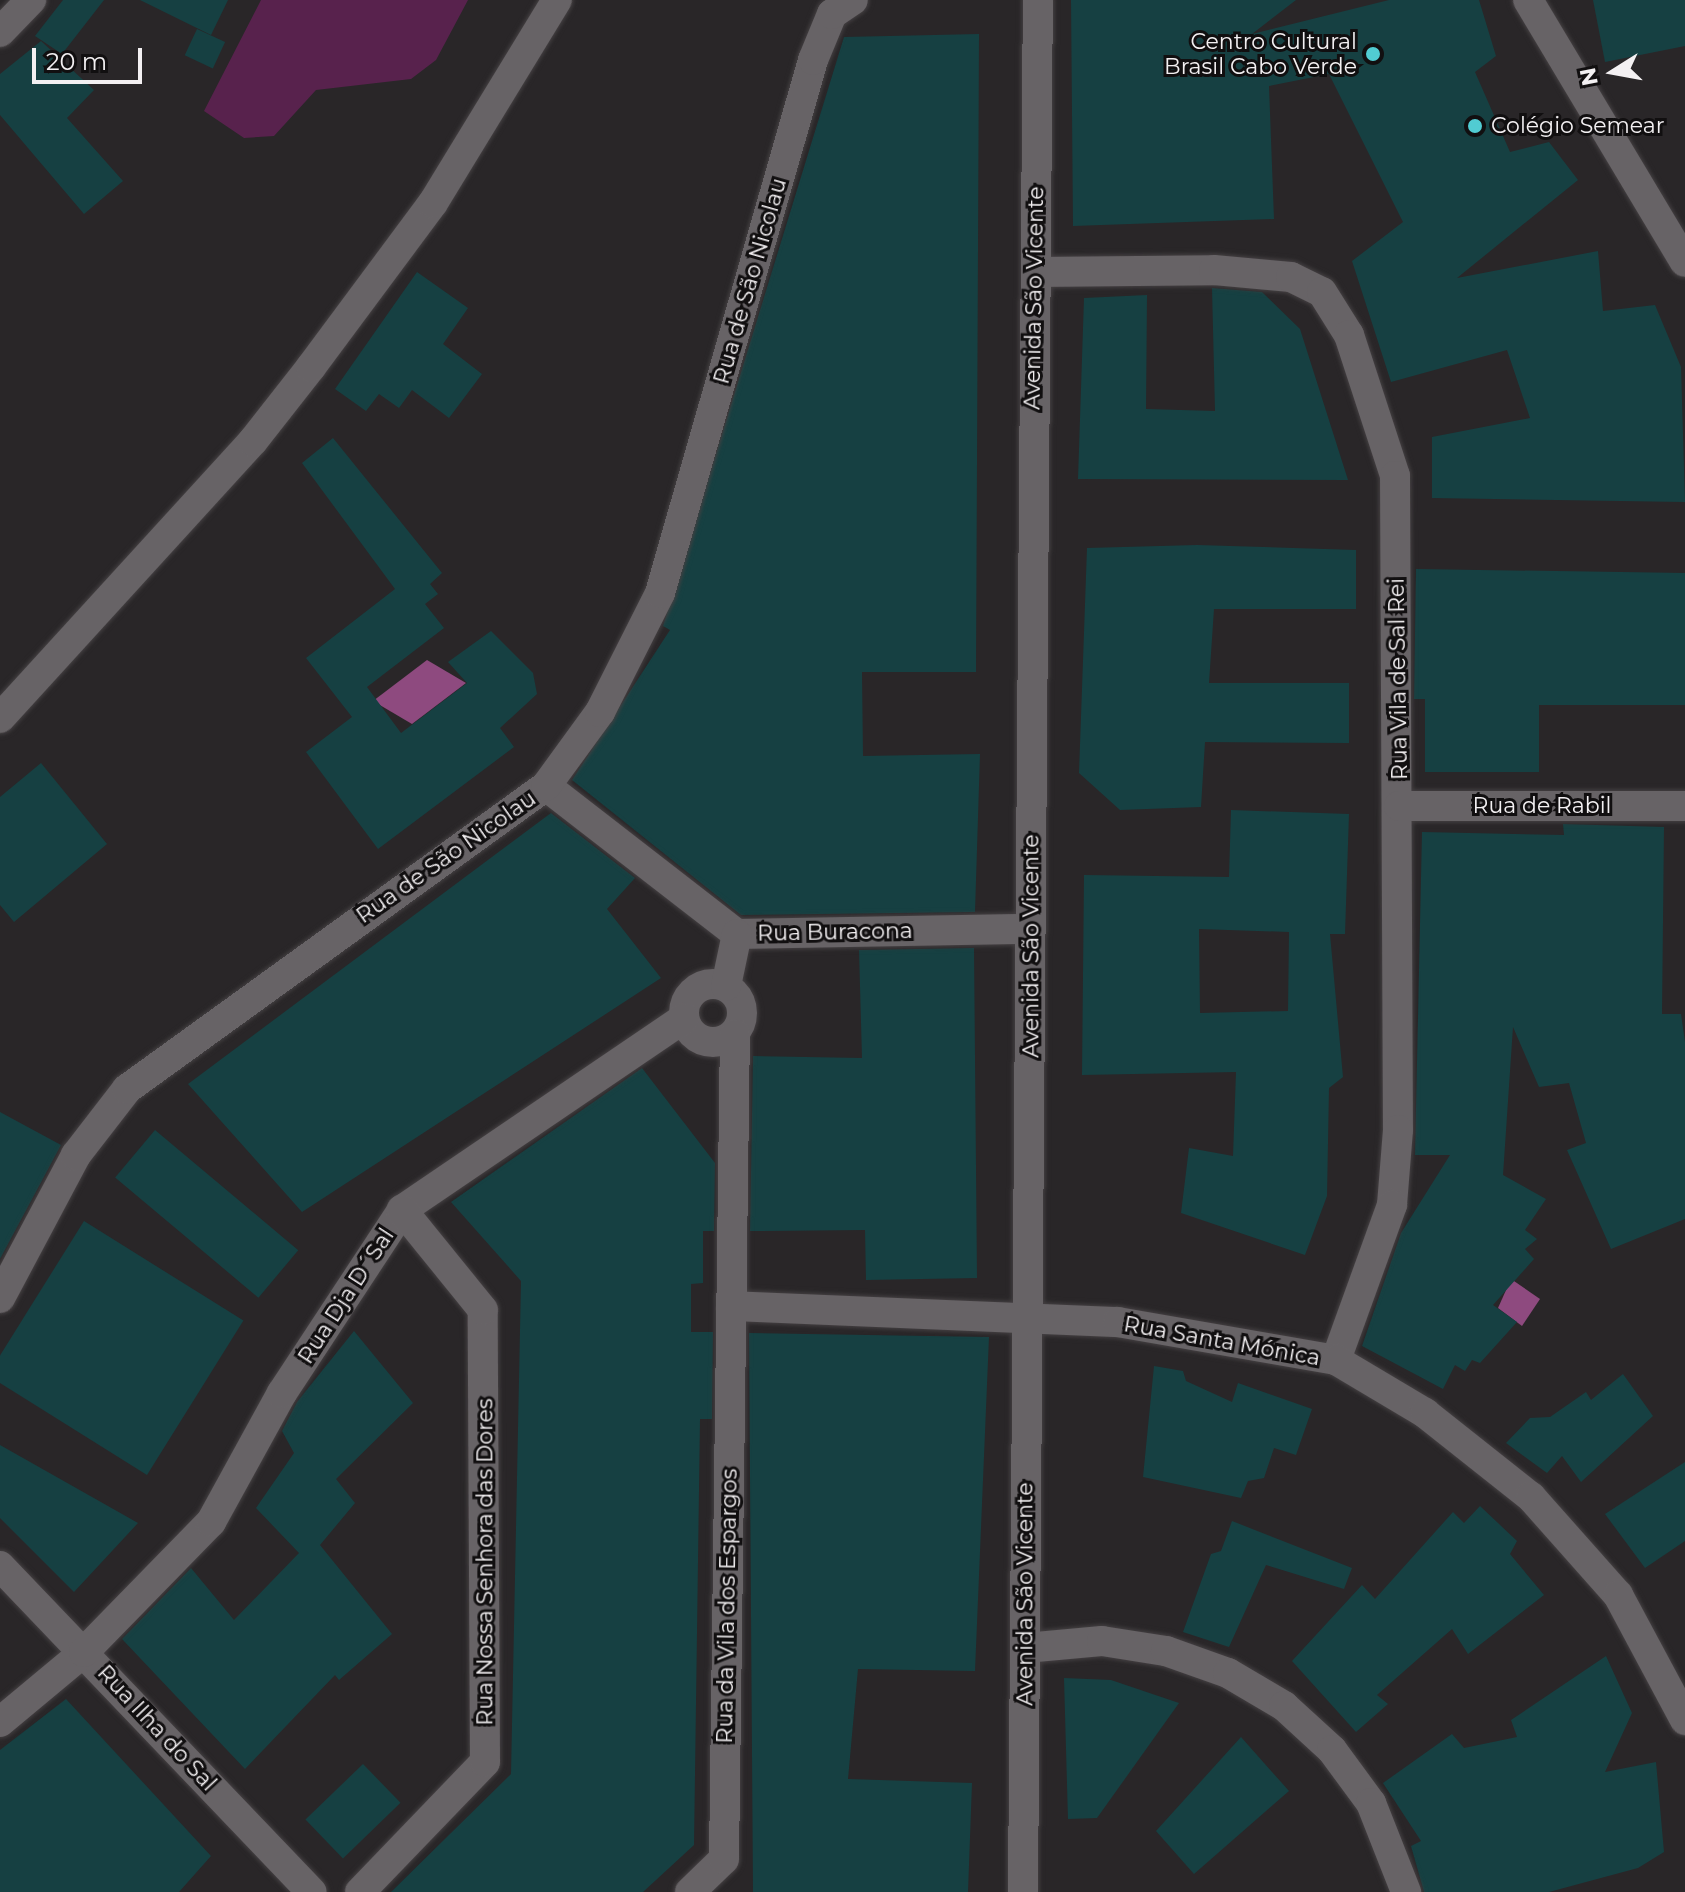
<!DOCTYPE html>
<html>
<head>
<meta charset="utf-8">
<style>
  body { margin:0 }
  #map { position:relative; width:1685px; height:1892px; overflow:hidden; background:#292628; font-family:Montserrat,sans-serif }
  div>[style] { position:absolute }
  .green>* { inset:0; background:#58224d }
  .water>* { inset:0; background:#8e4a7f }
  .building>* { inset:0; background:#164042; transform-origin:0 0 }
  .roads { filter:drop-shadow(0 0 2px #444042) drop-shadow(0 0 2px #444042) }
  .street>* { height:30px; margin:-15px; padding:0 15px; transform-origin:15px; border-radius:15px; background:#676366 }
  .street>.ring { margin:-15px; padding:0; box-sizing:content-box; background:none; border:30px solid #676366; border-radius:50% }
  .dots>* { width:22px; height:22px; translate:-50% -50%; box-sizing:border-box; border:4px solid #110f10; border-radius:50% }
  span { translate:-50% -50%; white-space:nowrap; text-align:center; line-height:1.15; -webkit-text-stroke:6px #110f10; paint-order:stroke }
  .poi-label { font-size:22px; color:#f3f0f2 }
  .right { translate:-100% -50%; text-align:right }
  .left { translate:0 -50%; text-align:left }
  .street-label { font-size:22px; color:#f3f0f2 }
  .north { position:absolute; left:1573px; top:32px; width:80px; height:80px; -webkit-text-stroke:6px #110f10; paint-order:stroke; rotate:259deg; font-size:22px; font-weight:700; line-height:32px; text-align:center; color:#f3f0f2 }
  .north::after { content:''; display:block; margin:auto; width:28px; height:36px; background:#f3f0f2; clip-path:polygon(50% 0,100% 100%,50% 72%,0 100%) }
  .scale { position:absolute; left:32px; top:48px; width:110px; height:36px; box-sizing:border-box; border:4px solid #f3f0f2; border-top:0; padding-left:10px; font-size:24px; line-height:28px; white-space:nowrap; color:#f3f0f2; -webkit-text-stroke:6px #110f10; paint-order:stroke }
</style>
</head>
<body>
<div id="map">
  <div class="green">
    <div style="clip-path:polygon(261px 0,468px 0,436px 60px,411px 79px,316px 90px,274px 136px,244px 138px,204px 111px)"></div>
  </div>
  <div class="water">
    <div style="clip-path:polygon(427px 660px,466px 683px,412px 724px,373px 701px)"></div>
    <div style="clip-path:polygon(1511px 1279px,1540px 1299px,1522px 1326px,1498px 1308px)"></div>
  </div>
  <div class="building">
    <div style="clip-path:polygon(63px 0,104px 0,62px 54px,35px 36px)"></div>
    <div style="clip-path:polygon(140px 0,228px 0,211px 35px)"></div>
    <div style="clip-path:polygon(1071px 0,1296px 0,1252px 34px,1389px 0,1479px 0,1496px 56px,1475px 72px,1510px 152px,1549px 142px,1578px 180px,1457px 278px,1598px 251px,1603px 311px,1655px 305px,1681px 367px,1685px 502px,1432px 498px,1432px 437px,1530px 418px,1507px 350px,1391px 382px,1352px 261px,1403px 222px,1329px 74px,1269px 86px,1274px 219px,1073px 226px)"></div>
    <div style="clip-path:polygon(1593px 0,1685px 0,1685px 46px,1605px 62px)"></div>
    <div style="left:197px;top:29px;width:31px;height:29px;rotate:25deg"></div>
    <div style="clip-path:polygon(979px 34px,976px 672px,862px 672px,863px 756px,980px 754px,975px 912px,741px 915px,572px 780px,670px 630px,663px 626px,844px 37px)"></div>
    <div style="clip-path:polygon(41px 41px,94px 90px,67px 118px,123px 181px,84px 214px,0 115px,0 74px)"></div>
    <div style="clip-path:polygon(417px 272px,468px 308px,443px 344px,482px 374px,449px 418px,412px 390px,399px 408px,379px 394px,366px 411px,335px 389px)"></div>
    <div style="clip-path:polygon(1212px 288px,1262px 292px,1300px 329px,1348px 480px,1078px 479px,1084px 298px,1147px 295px,1146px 409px,1215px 411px)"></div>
    <div style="clip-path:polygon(333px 438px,442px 573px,430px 584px,438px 594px,425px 604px,444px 628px,367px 687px,401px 733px,467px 683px,448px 662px,491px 631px,533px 673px,537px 694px,500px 728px,514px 747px,378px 849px,306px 752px,352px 717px,306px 658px,395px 589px,302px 463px)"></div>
    <div style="clip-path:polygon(1197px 545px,1356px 550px,1356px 609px,1214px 609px,1209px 683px,1349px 683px,1349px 743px,1205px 742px,1201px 807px,1120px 810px,1079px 773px,1087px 548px)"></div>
    <div style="clip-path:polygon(1416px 569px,1685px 573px,1685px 705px,1539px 705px,1539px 772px,1425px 772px,1425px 699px,1414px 699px)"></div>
    <div style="clip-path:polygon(41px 763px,107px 844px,14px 922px,0 905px,0 797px)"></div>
    <div style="clip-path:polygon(evenodd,1231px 810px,1349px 814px,1345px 934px,1330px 934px,1343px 1077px,1329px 1088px,1327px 1196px,1305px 1255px,1181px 1213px,1189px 1148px,1233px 1156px,1236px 1072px,1082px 1075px,1084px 875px,1229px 877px,1231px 810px,1199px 929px,1289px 932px,1288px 1011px,1200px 1013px,1199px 929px)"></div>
    <div style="clip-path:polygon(551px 813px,635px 878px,607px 909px,661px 978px,302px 1212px,188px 1084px)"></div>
    <div style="clip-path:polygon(1563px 824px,1664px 827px,1662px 1014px,1681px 1014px,1685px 1042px,1685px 1219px,1611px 1249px,1567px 1150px,1586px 1143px,1569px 1083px,1539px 1087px,1513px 1027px,1503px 1175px,1546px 1199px,1525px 1230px,1537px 1239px,1525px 1249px,1534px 1259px,1493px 1305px,1517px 1322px,1480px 1363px,1472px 1360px,1465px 1371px,1455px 1365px,1443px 1389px,1362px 1346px,1401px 1233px,1450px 1155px,1415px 1155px,1422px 832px,1564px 835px)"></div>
    <div style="clip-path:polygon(974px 948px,977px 1278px,866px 1280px,865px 1230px,750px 1231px,753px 1056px,862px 1058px,859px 950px)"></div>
    <div style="clip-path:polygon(642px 1068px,715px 1163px,714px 1231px,703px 1231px,703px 1283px,691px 1284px,691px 1332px,713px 1332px,712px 1419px,700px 1419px,694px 1845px,643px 1892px,391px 1892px,511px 1774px,521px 1281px,451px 1202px)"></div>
    <div style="clip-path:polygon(0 1112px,61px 1145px,0 1259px)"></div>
    <div style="left:155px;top:1130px;width:187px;height:62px;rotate:40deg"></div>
    <div style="left:84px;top:1221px;width:188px;height:182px;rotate:32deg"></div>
    <div style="clip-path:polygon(354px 1331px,413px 1403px,336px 1479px,355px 1503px,320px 1545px,392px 1634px,339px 1680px,335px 1675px,245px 1769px,122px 1639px,191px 1568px,234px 1620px,299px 1553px,256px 1508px,294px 1453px,282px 1431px,297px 1402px)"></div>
    <div style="clip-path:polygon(749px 1333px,989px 1337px,975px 1671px,858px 1669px,848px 1779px,972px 1783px,968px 1892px,753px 1892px)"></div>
    <div style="clip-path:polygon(1154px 1366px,1183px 1371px,1186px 1381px,1232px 1402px,1238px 1383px,1312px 1409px,1296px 1455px,1274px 1448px,1264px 1478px,1248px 1481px,1241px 1498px,1143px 1477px)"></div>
    <div style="clip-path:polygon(1623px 1374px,1653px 1416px,1581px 1482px,1562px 1456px,1547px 1473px,1506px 1443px,1530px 1418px,1550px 1417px,1586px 1392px,1591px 1400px)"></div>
    <div style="clip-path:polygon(0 1445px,138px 1523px,74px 1592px,0 1518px)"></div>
    <div style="clip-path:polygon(1685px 1462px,1685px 1541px,1645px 1568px,1605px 1514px)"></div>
    <div style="clip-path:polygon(1480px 1506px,1517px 1541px,1510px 1554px,1544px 1595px,1468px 1654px,1452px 1629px,1377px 1695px,1388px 1704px,1356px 1732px,1292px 1661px,1362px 1585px,1375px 1599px,1453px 1512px,1464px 1523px)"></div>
    <div style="clip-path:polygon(1232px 1521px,1352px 1568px,1344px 1589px,1266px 1565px,1229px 1647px,1183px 1632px,1211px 1554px,1221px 1551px)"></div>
    <div style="clip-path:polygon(1606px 1656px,1632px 1713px,1605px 1772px,1656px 1762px,1664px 1852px,1638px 1868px,1549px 1892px,1424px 1892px,1411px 1846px,1421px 1841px,1383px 1783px,1452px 1734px,1464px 1748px,1517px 1737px,1511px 1720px)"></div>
    <div style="clip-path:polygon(1064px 1678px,1111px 1680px,1179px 1703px,1097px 1818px,1068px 1819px)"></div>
    <div style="clip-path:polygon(66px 1699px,211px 1856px,179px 1892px,0 1892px,0 1750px)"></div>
    <div style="clip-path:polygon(1241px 1737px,1289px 1791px,1194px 1874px,1156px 1831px)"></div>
    <div style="left:363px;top:1764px;width:54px;height:80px;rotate:46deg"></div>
  </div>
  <div class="roads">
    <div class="street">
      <div style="left:1528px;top:0;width:305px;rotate:59.1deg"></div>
      <div style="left:0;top:32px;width:45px;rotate:-45.9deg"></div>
      <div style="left:1036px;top:272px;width:178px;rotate:-0.6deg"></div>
      <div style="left:1214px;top:270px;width:77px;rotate:5.2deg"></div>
      <div style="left:1291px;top:277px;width:34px;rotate:26deg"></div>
      <div style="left:1322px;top:292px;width:51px;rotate:57.9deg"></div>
      <div style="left:1349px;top:335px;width:148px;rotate:71.9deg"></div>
      <div style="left:1395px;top:476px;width:654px;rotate:89.74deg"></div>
      <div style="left:1398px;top:1130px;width:75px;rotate:94.6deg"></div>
      <div style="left:1392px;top:1205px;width:165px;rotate:109.9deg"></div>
      <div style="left:0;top:718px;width:375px;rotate:-47.6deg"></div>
      <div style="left:253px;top:441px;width:94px;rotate:-51.9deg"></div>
      <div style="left:311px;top:367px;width:204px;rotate:-53.4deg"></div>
      <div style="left:433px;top:203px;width:238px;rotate:-58.6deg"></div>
      <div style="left:546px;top:786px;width:242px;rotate:37.8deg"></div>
      <div style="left:737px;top:934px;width:294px;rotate:-1deg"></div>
      <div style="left:1399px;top:806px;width:286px"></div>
      <div class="ring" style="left:684px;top:984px;width:28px;height:28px"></div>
      <div style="left:726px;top:986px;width:53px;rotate:-78.1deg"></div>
      <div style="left:0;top:1298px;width:162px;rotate:-62deg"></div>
      <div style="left:76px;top:1155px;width:83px;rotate:-52.3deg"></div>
      <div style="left:127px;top:1089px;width:517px;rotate:-35.87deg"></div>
      <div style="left:546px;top:786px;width:92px;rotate:-53.9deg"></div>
      <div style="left:600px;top:712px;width:133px;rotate:-63.2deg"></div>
      <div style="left:660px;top:593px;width:555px;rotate:-73.98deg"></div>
      <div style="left:813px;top:60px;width:50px;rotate:-67.6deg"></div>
      <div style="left:832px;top:14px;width:25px;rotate:-34deg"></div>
      <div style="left:731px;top:1306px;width:387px;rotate:2.4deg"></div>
      <div style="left:1118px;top:1322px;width:221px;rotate:9.9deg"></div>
      <div style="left:1336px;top:1360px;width:104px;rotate:30.8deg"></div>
      <div style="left:1425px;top:1413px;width:135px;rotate:38.4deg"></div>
      <div style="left:1531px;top:1497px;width:131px;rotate:48.4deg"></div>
      <div style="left:1618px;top:1595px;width:142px;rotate:61.8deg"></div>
      <div style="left:0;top:1566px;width:451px;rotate:46.3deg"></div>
      <div style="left:1025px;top:1648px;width:77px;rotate:-5.2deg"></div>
      <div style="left:1102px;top:1641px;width:65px;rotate:8.9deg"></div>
      <div style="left:1166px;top:1651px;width:66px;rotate:19.5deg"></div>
      <div style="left:1228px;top:1673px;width:65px;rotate:30.5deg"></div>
      <div style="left:1284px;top:1706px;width:65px;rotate:42.5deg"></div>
      <div style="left:1332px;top:1750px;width:66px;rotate:53.7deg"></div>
      <div style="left:1371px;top:1803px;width:96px;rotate:68.5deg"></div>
      <div style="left:0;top:1722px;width:109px;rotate:-39.8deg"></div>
      <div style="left:84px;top:1652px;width:182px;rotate:-45.7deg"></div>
      <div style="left:211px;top:1522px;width:147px;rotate:-61.2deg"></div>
      <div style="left:282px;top:1393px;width:219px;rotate:-56.7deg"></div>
      <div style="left:402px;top:1210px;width:341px;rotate:-34.2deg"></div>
      <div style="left:360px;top:1892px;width:180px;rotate:-46.1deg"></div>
      <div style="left:485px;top:1762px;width:452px;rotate:-90.3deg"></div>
      <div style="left:483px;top:1310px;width:129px;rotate:-129deg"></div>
      <div style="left:690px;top:1892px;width:47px;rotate:-44.1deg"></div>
      <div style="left:724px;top:1859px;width:825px;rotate:-89.24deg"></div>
      <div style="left:1023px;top:1892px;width:1892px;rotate:-89.55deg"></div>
    </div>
  </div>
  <div class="dots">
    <div style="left:1373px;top:54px;background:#51ccd2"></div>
    <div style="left:1475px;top:126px;background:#51ccd2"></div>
  </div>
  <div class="poi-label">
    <span class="right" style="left:1357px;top:54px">Centro Cultural<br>Brasil Cabo Verde</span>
    <span class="left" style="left:1491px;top:126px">Colégio Semear</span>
  </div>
  <div class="street-label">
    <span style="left:750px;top:281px;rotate:-74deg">Rua de São Nicolau</span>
    <span style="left:1034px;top:298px;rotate:-89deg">Avenida São Vicente</span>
    <span style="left:1398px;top:679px;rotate:-91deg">Rua Vila de Sal Rei</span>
    <span style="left:1542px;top:806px">Rua de Rabil</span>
    <span style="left:446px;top:857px;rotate:-35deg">Rua de São Nicolau</span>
    <span style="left:835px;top:932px;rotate:-1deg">Rua Buracona</span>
    <span style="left:1031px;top:946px;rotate:-90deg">Avenida São Vicente</span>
    <span style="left:346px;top:1296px;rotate:-57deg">Rua Dja D´Sal</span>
    <span style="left:1222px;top:1341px;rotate:10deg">Rua Santa Mónica</span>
    <span style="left:485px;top:1562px;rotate:-90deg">Rua Nossa Senhora das Dores</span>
    <span style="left:1025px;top:1594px;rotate:-90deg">Avenida São Vicente</span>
    <span style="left:727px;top:1606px;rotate:-89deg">Rua da Vila dos Espargos</span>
    <span style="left:157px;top:1728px;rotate:47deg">Rua Ilha do Sal</span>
  </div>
  <div class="north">N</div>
  <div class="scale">20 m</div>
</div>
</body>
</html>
